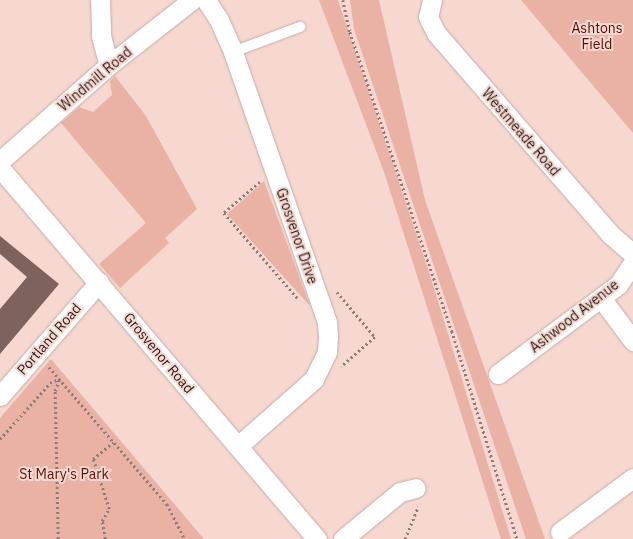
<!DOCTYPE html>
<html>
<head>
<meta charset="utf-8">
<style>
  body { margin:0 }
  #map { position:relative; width:633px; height:539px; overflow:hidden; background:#f6d8d1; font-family:"IBM Plex Sans",sans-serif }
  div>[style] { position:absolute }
  .green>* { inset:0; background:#eab1a5 }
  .building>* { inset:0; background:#7d625d }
  .path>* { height:2.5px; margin-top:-1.25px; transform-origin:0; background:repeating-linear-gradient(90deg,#8f7a76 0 2px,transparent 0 5px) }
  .roads { filter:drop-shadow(0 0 1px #c8aaa4) drop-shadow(0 0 1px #c8aaa4) }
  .service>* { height:10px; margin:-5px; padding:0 5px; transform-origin:5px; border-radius:5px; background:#fff }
  .minor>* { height:19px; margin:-9.5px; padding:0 9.5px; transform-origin:9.5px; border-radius:9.5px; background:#fff }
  span { translate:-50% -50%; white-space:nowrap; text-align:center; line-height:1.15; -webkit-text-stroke:4px #f6d8d1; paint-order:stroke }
  .park-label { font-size:14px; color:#591006 }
  .street-label { font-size:14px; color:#251a18 }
</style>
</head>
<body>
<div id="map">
  <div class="green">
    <div style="clip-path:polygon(319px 0,338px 0,429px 272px,511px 539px,501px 539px,384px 172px)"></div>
    <div style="clip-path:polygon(350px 0,379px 0,425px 200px,545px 539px,526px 539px,354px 29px)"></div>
    <div style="clip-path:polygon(521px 0,633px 0,633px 133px)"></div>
    <div style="clip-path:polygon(115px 76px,146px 116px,197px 209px,165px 238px,169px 243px,120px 288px,99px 264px,146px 223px,61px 123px,79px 107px,93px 112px,112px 95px,110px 81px)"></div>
    <div style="clip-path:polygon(264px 181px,310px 306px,227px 214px)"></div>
    <div style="clip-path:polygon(51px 359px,204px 539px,0 539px,0 418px)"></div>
  </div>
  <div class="building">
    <div style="clip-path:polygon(0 236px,59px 284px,0 354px,0 309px,27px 277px,0 254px)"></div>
  </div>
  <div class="path">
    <div style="left:343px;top:0;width:33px;rotate:78deg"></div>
    <div style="left:350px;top:32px;width:316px;rotate:71.2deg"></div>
    <div style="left:452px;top:331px;width:218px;rotate:72.6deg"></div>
    <div style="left:260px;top:182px;width:48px;rotate:139.3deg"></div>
    <div style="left:224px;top:213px;width:115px;rotate:49.2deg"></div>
    <div style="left:337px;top:292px;width:59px;rotate:49.8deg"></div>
    <div style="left:375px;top:337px;width:45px;rotate:138.6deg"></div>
    <div style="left:49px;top:367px;width:181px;rotate:49.3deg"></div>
    <div style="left:167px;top:504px;width:39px;rotate:63deg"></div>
    <div style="left:0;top:439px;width:75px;rotate:-48.2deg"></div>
    <div style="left:50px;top:383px;width:10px;rotate:-24deg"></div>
    <div style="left:58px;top:539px;width:148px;rotate:-91.2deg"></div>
    <div style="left:55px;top:391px;width:12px;rotate:-70deg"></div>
    <div style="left:105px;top:539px;width:18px;rotate:-99deg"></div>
    <div style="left:102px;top:521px;width:14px;rotate:-60deg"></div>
    <div style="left:109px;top:509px;width:52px;rotate:-107.7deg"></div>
    <div style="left:93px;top:459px;width:26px;rotate:-40deg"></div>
    <div style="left:405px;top:539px;width:35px;rotate:-68deg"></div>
  </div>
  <div class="roads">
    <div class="service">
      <div style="left:233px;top:52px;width:72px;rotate:-20.5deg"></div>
    </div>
    <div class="minor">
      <div style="left:100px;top:0;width:36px;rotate:88deg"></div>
      <div style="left:101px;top:36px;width:30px;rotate:75deg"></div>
      <div style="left:206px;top:0;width:24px;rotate:57deg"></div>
      <div style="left:219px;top:20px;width:35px;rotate:66deg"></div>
      <div style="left:233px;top:52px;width:286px;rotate:70.8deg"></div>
      <div style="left:327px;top:322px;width:15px;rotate:86deg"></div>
      <div style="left:328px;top:337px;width:15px;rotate:94deg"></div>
      <div style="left:327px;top:352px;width:30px;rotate:116deg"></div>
      <div style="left:314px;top:379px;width:101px;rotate:138.6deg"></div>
      <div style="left:432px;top:0;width:17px;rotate:103deg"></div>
      <div style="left:428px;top:17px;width:18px;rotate:63deg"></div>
      <div style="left:436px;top:33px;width:266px;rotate:49.1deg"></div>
      <div style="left:610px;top:234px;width:30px;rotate:41deg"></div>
      <div style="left:0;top:161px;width:145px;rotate:-41.4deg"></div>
      <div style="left:109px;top:65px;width:105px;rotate:-38.1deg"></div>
      <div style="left:0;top:168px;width:488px;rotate:49.5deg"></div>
      <div style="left:601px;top:298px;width:54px;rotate:53.3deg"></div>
      <div style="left:498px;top:374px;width:149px;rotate:-36.6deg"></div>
      <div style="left:618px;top:285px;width:27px;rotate:-56deg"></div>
      <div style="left:0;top:396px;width:151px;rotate:-49deg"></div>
      <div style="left:560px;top:532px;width:91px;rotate:-36.5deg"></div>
      <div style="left:343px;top:539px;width:74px;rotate:-39.5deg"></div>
      <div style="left:400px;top:492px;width:16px;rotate:-14deg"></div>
    </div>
  </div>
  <div class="park-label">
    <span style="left:597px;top:36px">Ashtons<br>Field</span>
    <span style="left:64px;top:474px">St Mary's Park</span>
  </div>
  <div class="street-label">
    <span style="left:95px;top:79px;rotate:-40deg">Windmill Road</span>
    <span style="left:521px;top:132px;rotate:49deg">Westmeade Road</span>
    <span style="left:297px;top:236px;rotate:71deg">Grosvenor Drive</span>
    <span style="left:574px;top:316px;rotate:-38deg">Ashwood Avenue</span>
    <span style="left:49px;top:339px;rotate:-49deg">Portland Road</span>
    <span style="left:159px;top:353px;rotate:50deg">Grosvenor Road</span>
  </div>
</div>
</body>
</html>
